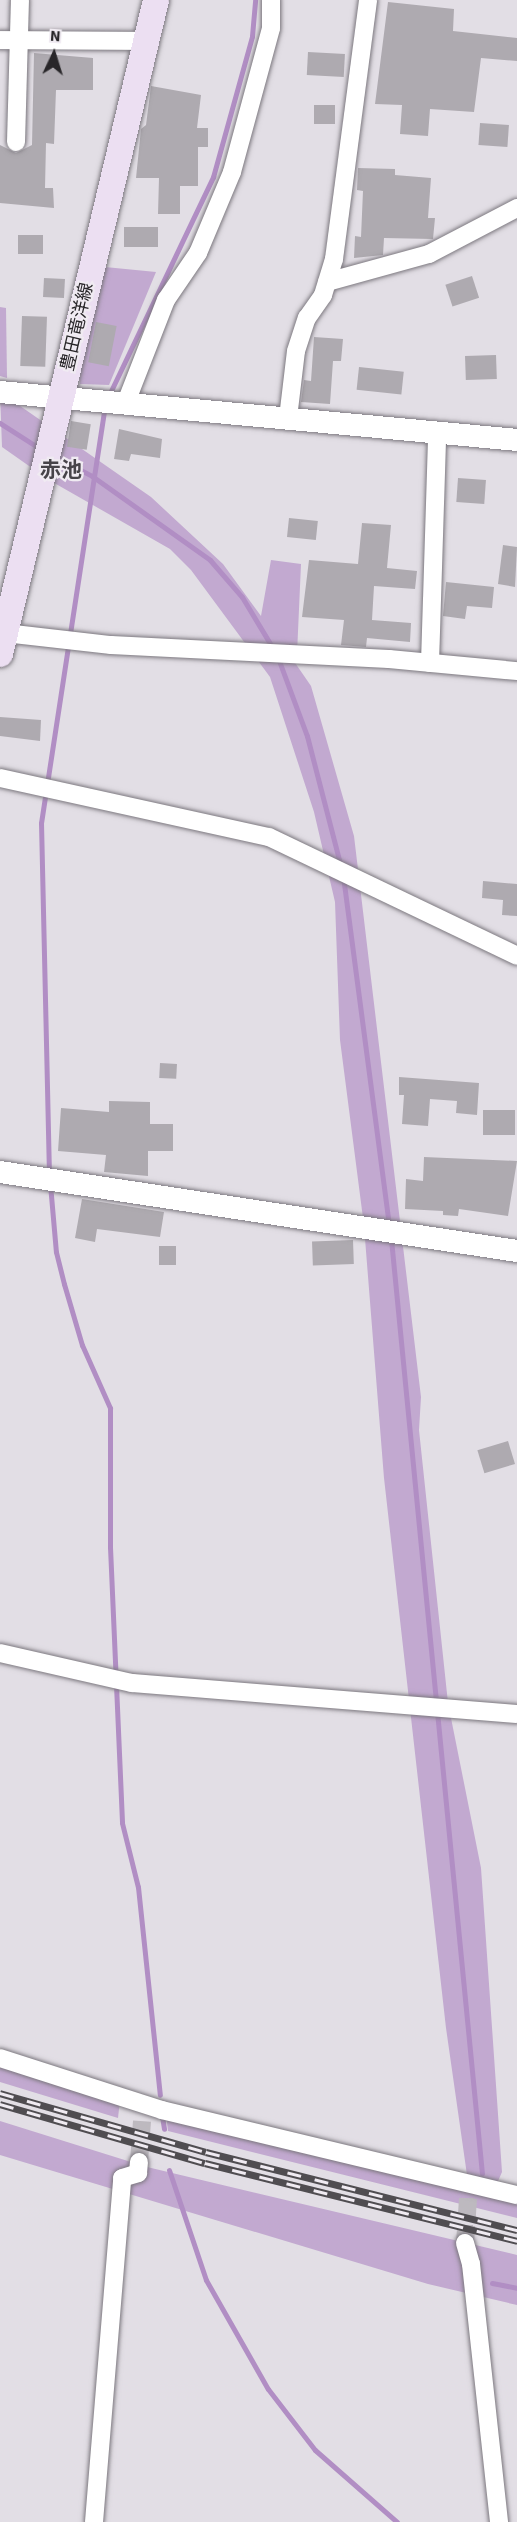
<!DOCTYPE html>
<html>
<head>
<meta charset="utf-8">
<style>
  body { margin:0 }
  #map { position:relative; width:517px; height:2522px; overflow:hidden; background:#e2dee5; font-family:"Source Sans 3","Noto Sans JP",sans-serif }
  div>[style] { position:absolute }
  .green>* { inset:0; background:#c2a9d0 }
  .stream>* { height:5px; margin:-2.5px; padding:0 2.5px; transform-origin:2.5px; border-radius:2.5px; background:#b18ec4 }
  .building>* { inset:0; background:#aeaab0; transform-origin:0 0 }
  .minor-tunnel>* { height:18px; margin-top:-9px; transform-origin:0; background:repeating-linear-gradient(90deg,#bdb9bf 0 18px,transparent 0 27px) }
  .roads { filter:drop-shadow(0 0 2px #7c787f) drop-shadow(0 0 2px #7c787f) }
  .minor>* { height:18px; margin:-9px; padding:0 9px; transform-origin:9px; border-radius:9px; background:#fff }
  .tertiary>* { height:22px; margin:-11px; padding:0 11px; transform-origin:11px; border-radius:11px; background:#fff }
  .secondary>* { height:26px; margin:-13px; padding:0 13px; transform-origin:13px; border-radius:13px; background:#ecdff2 }
  .rail>* { height:7px; margin-top:-3.5px; transform-origin:0; background:repeating-linear-gradient(90deg,#f0ebf2 0 14px,#504d51 0 28px); box-sizing:border-box; border-block:2px solid #504d51 }
  span { translate:-50% -50%; white-space:nowrap; text-align:center; line-height:1.15; -webkit-text-stroke:4.5px #f0ebf2; paint-order:stroke }
  .street-label { font-size:18px; color:#282629 }
  .quarter-label { font-size:21px; color:#474449; font-weight:700 }
  .north { position:absolute; left:24px; top:24px; width:60px; height:60px; -webkit-text-stroke:4px #f0ebf2; paint-order:stroke; rotate:4deg; font-size:16px; font-weight:700; line-height:24px; text-align:center; color:#282629 }
  .north::after { content:''; display:block; margin:auto; width:21px; height:27px; background:#282629; clip-path:polygon(50% 0,100% 100%,50% 72%,0 100%) }
</style>
</head>
<body>
<div id="map">
  <div class="green">
    <div style="clip-path:polygon(105px 267px,156px 272px,109px 385px,80px 384px,78px 365px)"></div>
    <div style="clip-path:polygon(0 307px,6px 308px,7px 378px,0 376px)"></div>
    <div style="clip-path:polygon(0 392px,151px 497px,223px 564px,261px 616px,271px 560px,301px 564px,297px 654px,289px 654px,311px 686px,354px 836px,421px 1397px,419px 1430px,448px 1703px,481px 1868px,502px 2172px,495px 2188px,517px 2194px,517px 2218px,168px 2131px,166px 2114px,468px 2182px,446px 2028px,384px 1478px,364px 1226px,340px 1040px,335px 902px,314px 812px,270px 677px,191px 570px,170px 549px,49px 480px,2px 447px)"></div>
    <div style="clip-path:polygon(0 2059px,120px 2100px,118px 2118px,0 2082px)"></div>
    <div style="clip-path:polygon(0 2121px,147px 2167px,517px 2255px,517px 2305px,428px 2284px,0 2155px)"></div>
  </div>
  <div class="stream">
    <div style="left:109px;top:395px;width:242px;rotate:-64.5deg"></div>
    <div style="left:213px;top:177px;width:146px;rotate:-74.5deg"></div>
    <div style="left:252px;top:36px;width:36px;rotate:-85deg"></div>
    <div style="left:0;top:423px;width:50px;rotate:32.7deg"></div>
    <div style="left:56px;top:457px;width:41px;rotate:27.8deg"></div>
    <div style="left:92px;top:476px;width:145px;rotate:35.4deg"></div>
    <div style="left:210px;top:560px;width:49px;rotate:49.1deg"></div>
    <div style="left:242px;top:597px;width:62px;rotate:58.9deg"></div>
    <div style="left:278px;top:658px;width:83px;rotate:69.6deg"></div>
    <div style="left:307px;top:736px;width:135px;rotate:75.5deg"></div>
    <div style="left:343px;top:876px;width:354px;rotate:82.5deg"></div>
    <div style="left:49px;top:1175px;width:352px;rotate:-91.3deg"></div>
    <div style="left:41px;top:823px;width:421px;rotate:-81.3deg"></div>
    <div style="left:50px;top:1184px;width:68px;rotate:85deg"></div>
    <div style="left:56px;top:1252px;width:33px;rotate:76deg"></div>
    <div style="left:64px;top:1284px;width:64px;rotate:73.6deg"></div>
    <div style="left:82px;top:1345px;width:69px;rotate:66deg"></div>
    <div style="left:110px;top:1408px;width:139px;rotate:90deg"></div>
    <div style="left:110px;top:1547px;width:276px;rotate:87.5deg"></div>
    <div style="left:122px;top:1823px;width:66px;rotate:76deg"></div>
    <div style="left:138px;top:1887px;width:209px;rotate:84deg"></div>
    <div style="left:391px;top:1239px;width:939px;rotate:84.44deg"></div>
    <div style="left:162px;top:2116px;width:13px;rotate:81deg"></div>
    <div style="left:169px;top:2170px;width:116px;rotate:71.4deg"></div>
    <div style="left:206px;top:2280px;width:125px;rotate:60.4deg"></div>
    <div style="left:268px;top:2389px;width:77px;rotate:52.4deg"></div>
    <div style="left:315px;top:2450px;width:109px;rotate:41.3deg"></div>
    <div style="left:492px;top:2283px;width:25px;rotate:11deg"></div>
  </div>
  <div class="building">
    <div style="clip-path:polygon(388px 2px,454px 9px,453px 31px,517px 38px,517px 61px,481px 58px,474px 112px,430px 109px,428px 136px,400px 134px,402px 105px,375px 104px)"></div>
    <div style="left:308px;top:52px;width:37px;height:23px;rotate:3deg"></div>
    <div style="clip-path:polygon(34px 53px,93px 58px,93px 90px,56px 90px,54px 144px,46px 143px,45px 188px,53px 188px,54px 208px,0 203px,0 145px,16px 153px,32px 145px)"></div>
    <div style="clip-path:polygon(151px 86px,201px 95px,197px 128px,208px 128px,208px 147px,198px 147px,198px 186px,180px 186px,180px 214px,158px 214px,159px 178px,136px 178px,141px 129px,146px 125px)"></div>
    <div style="left:314px;top:105px;width:21px;height:19px"></div>
    <div style="left:480px;top:123px;width:29px;height:22px;rotate:4deg"></div>
    <div style="clip-path:polygon(358px 168px,395px 169px,395px 175px,431px 178px,428px 218px,435px 218px,433px 239px,384px 238px,383px 255px,354px 258px,355px 236px,361px 237px,363px 191px,357px 190px)"></div>
    <div style="left:124px;top:227px;width:34px;height:20px"></div>
    <div style="left:18px;top:235px;width:25px;height:19px"></div>
    <div style="left:472px;top:276px;width:23px;height:28px;rotate:72deg"></div>
    <div style="left:44px;top:278px;width:21px;height:19px;rotate:3deg"></div>
    <div style="left:22px;top:316px;width:25px;height:50px;rotate:2deg"></div>
    <div style="left:96px;top:322px;width:21px;height:41px;rotate:11deg"></div>
    <div style="clip-path:polygon(314px 337px,343px 339px,341px 361px,333px 361px,330px 404px,301px 402px,304px 380px,311px 381px)"></div>
    <div style="left:496px;top:355px;width:24px;height:31px;rotate:88deg"></div>
    <div style="left:359px;top:367px;width:45px;height:23px;rotate:6deg"></div>
    <div style="left:71px;top:421px;width:20px;height:26px;rotate:9deg"></div>
    <div style="clip-path:polygon(119px 429px,162px 439px,160px 458px,131px 454px,129px 461px,114px 459px)"></div>
    <div style="left:458px;top:478px;width:28px;height:24px;rotate:4deg"></div>
    <div style="left:289px;top:518px;width:29px;height:19px;rotate:6deg"></div>
    <div style="clip-path:polygon(362px 523px,391px 525px,387px 568px,417px 571px,415px 589px,374px 586px,372px 620px,411px 623px,410px 642px,367px 638px,366px 647px,341px 645px,344px 620px,302px 617px,309px 560px,358px 564px)"></div>
    <div style="clip-path:polygon(503px 545px,517px 547px,515px 587px,498px 584px)"></div>
    <div style="clip-path:polygon(446px 582px,494px 587px,492px 608px,467px 606px,465px 619px,443px 616px)"></div>
    <div style="clip-path:polygon(0 717px,41px 720px,40px 741px,0 736px)"></div>
    <div style="clip-path:polygon(483px 881px,517px 884px,517px 916px,502px 915px,503px 900px,482px 898px)"></div>
    <div style="left:160px;top:1063px;width:17px;height:15px;rotate:3deg"></div>
    <div style="clip-path:polygon(399px 1077px,479px 1083px,477px 1115px,456px 1113px,457px 1101px,430px 1099px,428px 1126px,402px 1124px,404px 1095px,399px 1095px)"></div>
    <div style="clip-path:polygon(109px 1101px,150px 1102px,150px 1124px,173px 1124px,173px 1151px,148px 1151px,148px 1176px,104px 1172px,106px 1155px,58px 1151px,61px 1108px,109px 1112px)"></div>
    <div style="left:483px;top:1110px;width:32px;height:25px"></div>
    <div style="clip-path:polygon(424px 1157px,517px 1161px,508px 1216px,459px 1209px,458px 1216px,443px 1215px,443px 1211px,405px 1209px,406px 1179px,423px 1181px)"></div>
    <div style="clip-path:polygon(82px 1199px,164px 1212px,160px 1237px,97px 1229px,95px 1242px,75px 1238px)"></div>
    <div style="left:353px;top:1240px;width:24px;height:41px;rotate:88deg"></div>
    <div style="left:159px;top:1246px;width:17px;height:19px"></div>
    <div style="left:508px;top:1441px;width:24px;height:32px;rotate:73deg"></div>
  </div>
  <div class="minor-tunnel">
    <div style="left:139px;top:2162px;width:41px;rotate:-85.8deg"></div>
    <div style="left:465px;top:2243px;width:59px;rotate:-86.1deg"></div>
  </div>
  <div class="roads">
    <div class="minor">
      <div style="left:0;top:40px;width:146px;rotate:0.4deg"></div>
      <div style="left:16px;top:142px;width:142px;rotate:-88.4deg"></div>
      <div style="left:327px;top:282px;width:106px;rotate:-15.4deg"></div>
      <div style="left:429px;top:254px;width:99px;rotate:-27.6deg"></div>
      <div style="left:125px;top:405px;width:113px;rotate:-68.7deg"></div>
      <div style="left:166px;top:300px;width:57px;rotate:-55.8deg"></div>
      <div style="left:198px;top:253px;width:88px;rotate:-67.2deg"></div>
      <div style="left:232px;top:172px;width:149px;rotate:-74.8deg"></div>
      <div style="left:271px;top:28px;width:28px;rotate:-90deg"></div>
      <div style="left:288px;top:418px;width:67px;rotate:-83.2deg"></div>
      <div style="left:296px;top:351px;width:35px;rotate:-72deg"></div>
      <div style="left:307px;top:318px;width:28px;rotate:-55deg"></div>
      <div style="left:323px;top:295px;width:38px;rotate:-73deg"></div>
      <div style="left:334px;top:259px;width:261px;rotate:-82.5deg"></div>
      <div style="left:5px;top:633px;width:107px;rotate:6.5deg"></div>
      <div style="left:111px;top:645px;width:278px;rotate:2.9deg"></div>
      <div style="left:389px;top:659px;width:129px;rotate:5.4deg"></div>
      <div style="left:430px;top:663px;width:228px;rotate:-88.2deg"></div>
      <div style="left:0;top:778px;width:275px;rotate:12.4deg"></div>
      <div style="left:269px;top:837px;width:275px;rotate:25.6deg"></div>
      <div style="left:0;top:1653px;width:135px;rotate:12.8deg"></div>
      <div style="left:132px;top:1683px;width:386px;rotate:4.6deg"></div>
      <div style="left:0;top:2058px;width:170px;rotate:17.8deg"></div>
      <div style="left:162px;top:2110px;width:365px;rotate:13.5deg"></div>
      <div style="left:465px;top:2243px;width:22px;rotate:74deg"></div>
      <div style="left:471px;top:2264px;width:260px;rotate:83.8deg"></div>
      <div style="left:94px;top:2522px;width:345px;rotate:-85.3deg"></div>
      <div style="left:122px;top:2178px;width:17px;rotate:-17deg"></div>
      <div style="left:138px;top:2173px;width:11px;rotate:-85deg"></div>
    </div>
    <div class="tertiary">
      <div style="left:0;top:392px;width:519px;rotate:5.3deg"></div>
      <div style="left:0;top:1172px;width:523px;rotate:8.69deg"></div>
    </div>
    <div class="secondary">
      <div style="left:0;top:654px;width:672px;rotate:-76.58deg"></div>
    </div>
  </div>
  <div class="rail">
    <div style="left:0;top:2093px;width:214px;rotate:16deg"></div>
    <div style="left:206px;top:2152px;width:321px;rotate:14.1deg"></div>
    <div style="left:0;top:2104px;width:213px;rotate:16.1deg"></div>
    <div style="left:205px;top:2163px;width:322px;rotate:14deg"></div>
  </div>
  <div class="street-label">
    <span style="left:78px;top:327px;rotate:-77deg">豊田竜洋線</span>
  </div>
  <div class="quarter-label">
    <span style="left:61px;top:470px">赤池</span>
  </div>
  <div class="north">N</div>
</div>
</body>
</html>
